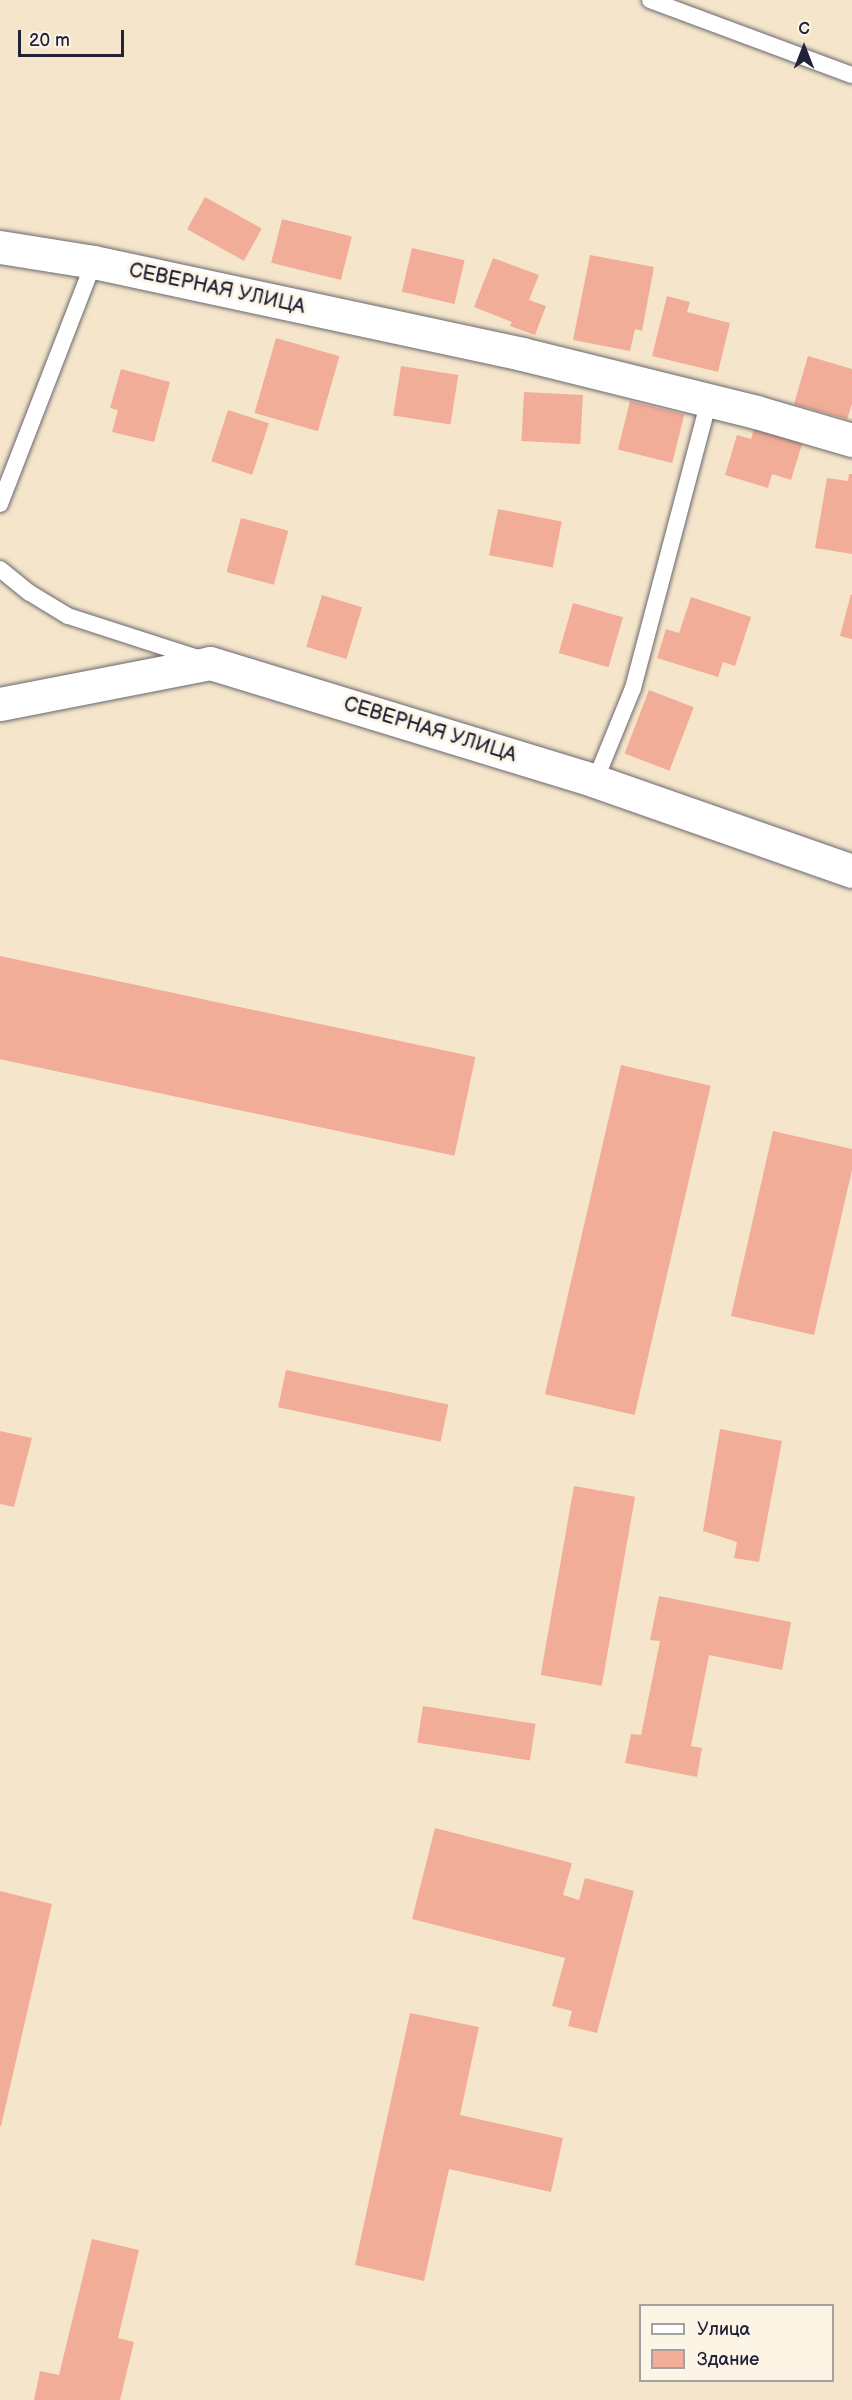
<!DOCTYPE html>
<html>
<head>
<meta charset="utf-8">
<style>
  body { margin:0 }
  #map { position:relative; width:852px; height:2400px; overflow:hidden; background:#f5e6cb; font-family:"Balsamiq Sans",sans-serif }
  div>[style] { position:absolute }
  .building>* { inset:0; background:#f2ad98; transform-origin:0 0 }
  .roads { filter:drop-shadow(0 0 2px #6c676d) drop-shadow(0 0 2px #6c676d) }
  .lane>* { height:16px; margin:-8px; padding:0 8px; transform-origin:8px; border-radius:8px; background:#fff }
  .street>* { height:33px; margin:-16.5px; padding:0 16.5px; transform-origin:16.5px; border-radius:16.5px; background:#fff }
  span { translate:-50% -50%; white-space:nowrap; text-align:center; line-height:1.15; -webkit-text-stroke:6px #fcf5e5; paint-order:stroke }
  .street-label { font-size:20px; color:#22223b }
  .legend { position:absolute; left:639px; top:2304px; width:195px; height:78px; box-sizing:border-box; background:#fcf5e5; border:2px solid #a5a1a1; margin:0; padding:8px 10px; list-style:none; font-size:18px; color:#22223b }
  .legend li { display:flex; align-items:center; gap:12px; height:30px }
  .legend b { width:30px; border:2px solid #a5a1a1 }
  .north { position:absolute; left:774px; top:18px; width:60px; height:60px; -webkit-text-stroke:4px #fcf5e5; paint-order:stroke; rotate:0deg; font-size:16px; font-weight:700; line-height:24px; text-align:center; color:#22223b }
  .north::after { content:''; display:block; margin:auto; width:21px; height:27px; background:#22223b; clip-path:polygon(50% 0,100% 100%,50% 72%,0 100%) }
  .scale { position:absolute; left:18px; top:30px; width:106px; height:27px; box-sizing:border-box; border:3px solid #22223b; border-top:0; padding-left:8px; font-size:18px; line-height:21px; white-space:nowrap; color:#22223b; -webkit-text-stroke:4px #fcf5e5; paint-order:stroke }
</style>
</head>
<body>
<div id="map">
  <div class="building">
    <div style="left:205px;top:197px;width:65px;height:37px;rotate:29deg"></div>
    <div style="left:282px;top:219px;width:72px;height:45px;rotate:14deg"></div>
    <div style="left:412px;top:248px;width:54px;height:45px;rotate:13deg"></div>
    <div style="clip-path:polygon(590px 255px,654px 267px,642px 331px,635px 329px,630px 351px,573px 340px)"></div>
    <div style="clip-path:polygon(493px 258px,539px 275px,529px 300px,546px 306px,535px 335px,510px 326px,512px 322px,474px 307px)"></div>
    <div style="clip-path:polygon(667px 296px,690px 302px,687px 312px,730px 323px,718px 372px,652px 356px)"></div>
    <div style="left:276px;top:338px;width:66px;height:78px;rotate:16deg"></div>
    <div style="clip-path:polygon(808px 356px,852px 369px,852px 404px,847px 419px,794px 404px)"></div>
    <div style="left:401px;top:366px;width:58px;height:50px;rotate:9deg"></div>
    <div style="clip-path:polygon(121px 369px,170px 382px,154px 442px,112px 432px,118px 410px,110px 408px)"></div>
    <div style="left:524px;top:392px;width:59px;height:49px;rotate:3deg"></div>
    <div style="left:630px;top:401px;width:56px;height:50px;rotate:14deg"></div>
    <div style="left:228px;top:410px;width:43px;height:54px;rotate:18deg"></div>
    <div style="clip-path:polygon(755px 426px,803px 441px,791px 480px,772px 474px,768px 488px,725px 475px,737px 435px,751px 439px)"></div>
    <div style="clip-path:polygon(849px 474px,852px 474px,852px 554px,815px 548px,827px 478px,848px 481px)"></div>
    <div style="left:498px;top:509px;width:65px;height:47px;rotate:11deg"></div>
    <div style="left:241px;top:518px;width:49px;height:56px;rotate:15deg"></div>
    <div style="clip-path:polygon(851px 594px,852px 595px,852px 639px,840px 636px)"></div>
    <div style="left:322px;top:595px;width:42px;height:54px;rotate:17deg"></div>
    <div style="clip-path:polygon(691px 597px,751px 617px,735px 666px,723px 662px,718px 677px,657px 658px,666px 629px,679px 633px)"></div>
    <div style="left:573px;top:603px;width:52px;height:52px;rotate:16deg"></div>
    <div style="left:649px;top:690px;width:48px;height:68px;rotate:21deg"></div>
    <div style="left:0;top:956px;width:486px;height:101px;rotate:12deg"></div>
    <div style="left:621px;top:1065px;width:92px;height:338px;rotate:13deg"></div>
    <div style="clip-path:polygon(773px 1131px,852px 1149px,852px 1170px,814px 1335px,731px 1316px)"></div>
    <div style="left:286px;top:1370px;width:166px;height:38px;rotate:12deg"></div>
    <div style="clip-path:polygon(720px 1429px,782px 1441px,759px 1562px,734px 1558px,737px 1542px,703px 1531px)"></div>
    <div style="clip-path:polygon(0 1431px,32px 1438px,14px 1507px,0 1504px)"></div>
    <div style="left:574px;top:1486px;width:62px;height:192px;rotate:10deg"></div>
    <div style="clip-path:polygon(659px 1596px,791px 1622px,782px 1670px,709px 1655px,691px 1746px,702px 1748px,697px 1777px,625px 1763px,631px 1734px,641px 1735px,660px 1641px,650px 1640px)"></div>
    <div style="left:423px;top:1706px;width:114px;height:37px;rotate:9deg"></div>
    <div style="clip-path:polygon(435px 1828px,572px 1863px,563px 1895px,579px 1900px,585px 1878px,634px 1891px,597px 2033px,568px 2026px,572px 2011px,552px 2006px,565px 1958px,412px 1919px)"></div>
    <div style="clip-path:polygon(0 1891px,52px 1904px,1px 2126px,0 2126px)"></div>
    <div style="clip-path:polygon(410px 2013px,479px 2027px,460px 2115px,563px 2138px,551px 2192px,449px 2169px,424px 2281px,355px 2265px)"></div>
    <div style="clip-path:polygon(92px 2239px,139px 2250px,118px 2338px,134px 2342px,120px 2400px,34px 2400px,40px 2371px,59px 2375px)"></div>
  </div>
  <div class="roads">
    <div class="lane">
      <div style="left:650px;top:0;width:215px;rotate:20.4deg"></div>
      <div style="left:0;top:504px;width:260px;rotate:-68.8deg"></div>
      <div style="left:0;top:569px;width:38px;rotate:39deg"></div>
      <div style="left:30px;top:593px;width:44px;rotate:31.2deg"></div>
      <div style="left:68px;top:616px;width:140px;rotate:17.9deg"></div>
      <div style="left:595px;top:781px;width:100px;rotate:-67.8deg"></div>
      <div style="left:633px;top:688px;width:298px;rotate:-75.2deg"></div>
    </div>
    <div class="street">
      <div style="left:0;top:247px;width:95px;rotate:9.1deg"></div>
      <div style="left:94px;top:262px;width:438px;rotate:12.1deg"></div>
      <div style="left:522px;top:354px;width:241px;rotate:13.9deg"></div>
      <div style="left:756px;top:412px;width:100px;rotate:16.3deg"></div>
      <div style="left:0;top:704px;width:214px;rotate:-11deg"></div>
      <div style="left:210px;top:663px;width:403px;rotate:17deg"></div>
      <div style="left:595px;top:781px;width:272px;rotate:19.3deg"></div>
    </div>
  </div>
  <div class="street-label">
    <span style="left:217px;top:289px;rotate:12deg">СЕВЕРНАЯ УЛИЦА</span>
    <span style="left:430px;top:730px;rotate:17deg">СЕВЕРНАЯ УЛИЦА</span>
  </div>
  <ul class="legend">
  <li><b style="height:8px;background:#fff"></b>Улица</li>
  <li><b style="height:16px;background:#f2ad98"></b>Здание</li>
  </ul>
  <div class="north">С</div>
  <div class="scale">20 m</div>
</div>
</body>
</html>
